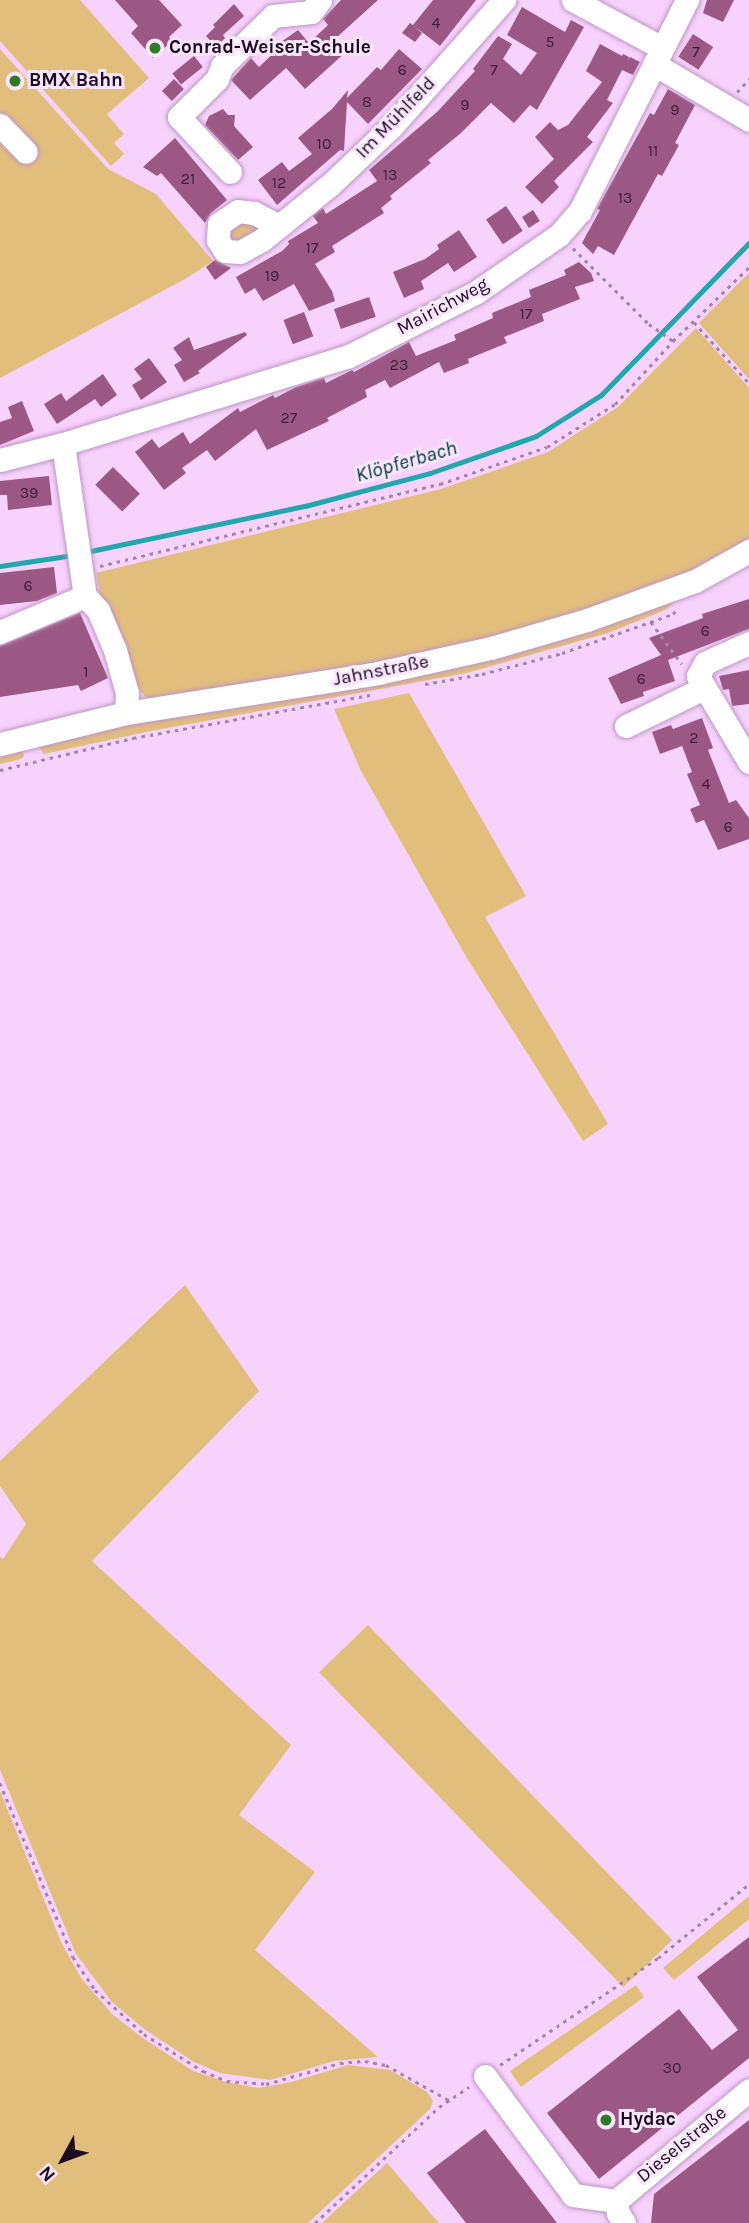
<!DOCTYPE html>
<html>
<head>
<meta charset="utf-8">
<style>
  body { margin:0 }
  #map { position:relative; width:749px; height:2223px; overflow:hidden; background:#f7d2fc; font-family:Karla,sans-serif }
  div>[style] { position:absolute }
  .green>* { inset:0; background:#e2be7c; transform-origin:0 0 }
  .stream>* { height:5px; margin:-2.5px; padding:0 2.5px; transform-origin:2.5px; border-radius:2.5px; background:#23a6ae }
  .building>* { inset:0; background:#9c5884; transform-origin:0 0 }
  .path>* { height:2.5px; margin-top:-1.25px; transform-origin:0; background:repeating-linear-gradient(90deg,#a386a7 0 3.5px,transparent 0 8.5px) }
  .roads { filter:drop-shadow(0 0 2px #bf94c6) drop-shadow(0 0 2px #bf94c6) }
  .minor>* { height:23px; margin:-11.5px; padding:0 11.5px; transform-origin:11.5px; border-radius:11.5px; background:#fff }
  .dots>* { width:19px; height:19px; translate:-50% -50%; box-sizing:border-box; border:4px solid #f9e6fc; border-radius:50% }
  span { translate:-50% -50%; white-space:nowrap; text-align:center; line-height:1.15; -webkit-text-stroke:6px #f9e6fc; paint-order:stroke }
  .number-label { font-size:16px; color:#3c1f38 }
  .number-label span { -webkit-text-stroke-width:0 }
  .poi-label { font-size:19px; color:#1c0c1f; font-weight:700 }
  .left { translate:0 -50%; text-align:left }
  .street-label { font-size:19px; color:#1c0c1f }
  .water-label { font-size:21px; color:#013b3f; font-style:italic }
  .north { position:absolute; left:28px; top:2125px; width:70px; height:70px; -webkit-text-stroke:5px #f9e6fc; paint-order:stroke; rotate:229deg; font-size:19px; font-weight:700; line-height:28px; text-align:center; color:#1c0c1f }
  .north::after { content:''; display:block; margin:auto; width:24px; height:32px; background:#1c0c1f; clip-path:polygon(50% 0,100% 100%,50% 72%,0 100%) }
</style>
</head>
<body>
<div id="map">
  <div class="green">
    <div style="clip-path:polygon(0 0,80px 0,149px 78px,107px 114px,124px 134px,114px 143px,124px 154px,111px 166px,0 41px)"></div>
    <div style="clip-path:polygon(0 49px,108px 169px,156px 194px,213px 261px,185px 279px,0 378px)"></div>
    <div style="clip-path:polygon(248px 219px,262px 229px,234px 244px,230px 243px,227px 227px)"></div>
    <div style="clip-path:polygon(749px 273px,749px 379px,699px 323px)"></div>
    <div style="clip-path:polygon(696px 328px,749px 388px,749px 538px,661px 588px,494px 639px,382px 663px,156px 701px,146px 697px,137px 688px,100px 593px,96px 573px,441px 489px,548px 452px,618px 407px)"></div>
    <div style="clip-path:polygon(675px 599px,676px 601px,665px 610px,608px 633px,467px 673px,151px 731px,44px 754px,38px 746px,41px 740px)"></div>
    <div style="clip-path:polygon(409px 693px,526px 896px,485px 917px,608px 1124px,583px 1141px,468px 960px,361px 771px,334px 709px)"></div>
    <div style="clip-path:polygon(21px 747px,24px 756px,21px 759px,0 764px,0 750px)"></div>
    <div style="clip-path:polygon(185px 1285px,259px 1391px,92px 1561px,291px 1745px,239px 1815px,315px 1872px,255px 1950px,378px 2057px,334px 2061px,270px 2080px,220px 2073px,194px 2062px,144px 2029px,112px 2002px,76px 1954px,0 1770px,0 1557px,3px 1559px,26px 1524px,0 1486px,0 1461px)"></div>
    <div style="left:368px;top:1625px;width:438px;height:68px;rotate:46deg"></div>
    <div style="clip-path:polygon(0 1791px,61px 1942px,81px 1978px,112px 2014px,140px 2036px,193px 2071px,226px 2082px,258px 2088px,291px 2082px,348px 2065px,390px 2070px,427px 2092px,433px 2101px,430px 2109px,308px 2223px,0 2223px)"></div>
    <div style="clip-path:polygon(749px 1896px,749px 1919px,674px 1980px,663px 1968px)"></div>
    <div style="clip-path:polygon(636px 1985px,644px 1997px,521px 2087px,510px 2071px)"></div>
    <div style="clip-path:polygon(387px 2163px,439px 2223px,322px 2223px)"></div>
  </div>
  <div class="stream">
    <div style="left:86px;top:552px;width:224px;rotate:-11.9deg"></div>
    <div style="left:305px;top:506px;width:129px;rotate:-14.8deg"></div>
    <div style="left:430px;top:473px;width:112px;rotate:-19.2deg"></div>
    <div style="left:536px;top:436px;width:77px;rotate:-32.2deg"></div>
    <div style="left:601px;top:395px;width:212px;rotate:-45.8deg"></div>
    <div style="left:0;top:566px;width:74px;rotate:-8.6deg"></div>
  </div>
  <div class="building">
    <div style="clip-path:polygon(115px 0,159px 0,182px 25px,169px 37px,172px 41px,153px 58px,131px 33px,138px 26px)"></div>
    <div style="clip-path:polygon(341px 0,378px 0,336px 38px,348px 50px,305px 89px,286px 68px,250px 100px,231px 80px,251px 58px,259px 67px,281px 46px,281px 42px,298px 30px,309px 43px,328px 25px,323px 19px)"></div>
    <div style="clip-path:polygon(433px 0,476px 0,440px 46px,414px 26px,422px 33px,415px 42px,402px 33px,410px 23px,413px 25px)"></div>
    <div style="clip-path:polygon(707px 0,734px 0,723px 22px,703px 13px)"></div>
    <div style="clip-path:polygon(234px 4px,244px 16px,223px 35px,225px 38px,216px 47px,206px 36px,215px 27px,213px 25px)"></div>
    <div style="clip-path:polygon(522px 7px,565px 32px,571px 20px,584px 27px,537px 110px,530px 105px,514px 123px,491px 103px,461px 133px,428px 160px,431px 163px,390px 196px,392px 199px,381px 208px,384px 213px,332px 246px,335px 252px,315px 264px,332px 291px,335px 301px,309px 311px,294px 284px,263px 301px,255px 288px,245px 294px,236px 277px,282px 251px,289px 244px,288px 241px,318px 223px,313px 216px,323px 208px,326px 214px,377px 181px,369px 170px,437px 112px,475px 71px,473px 69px,498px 36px,512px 44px,503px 59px,521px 75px,537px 53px,507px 35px)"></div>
    <div style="left:693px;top:34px;width:24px;height:27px;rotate:33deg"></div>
    <div style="clip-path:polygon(600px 44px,622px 56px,623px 54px,629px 57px,628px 60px,630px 57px,640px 62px,633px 75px,622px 70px,607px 100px,613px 103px,587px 137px,593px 142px,554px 181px,559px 187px,542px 204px,525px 187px,554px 159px,535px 137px,550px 122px,558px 130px,568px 125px,602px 82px,586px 71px)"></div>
    <div style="clip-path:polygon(399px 49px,422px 69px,368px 124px,347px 102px,344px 151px,340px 150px,277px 205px,258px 180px,282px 162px,289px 171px,312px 154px,298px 138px,332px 109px,348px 90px,347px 98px,377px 67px,381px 70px)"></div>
    <div style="left:194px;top:56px;width:14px;height:28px;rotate:51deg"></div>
    <div style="left:174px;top:79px;width:14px;height:17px;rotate:45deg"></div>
    <div style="clip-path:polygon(668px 89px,695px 105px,675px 143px,679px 145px,662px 176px,658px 174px,614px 255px,598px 246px,593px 254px,582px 243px,600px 210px,597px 209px,650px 113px,654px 115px)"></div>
    <div style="clip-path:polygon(223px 109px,228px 115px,235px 115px,234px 126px,253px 147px,238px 160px,205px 125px,209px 116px)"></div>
    <div style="clip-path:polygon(175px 138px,227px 200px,211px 213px,205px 223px,161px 173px,157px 176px,143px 167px)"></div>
    <div style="left:506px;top:206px;width:30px;height:24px;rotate:56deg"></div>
    <div style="left:533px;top:210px;width:13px;height:13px;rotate:58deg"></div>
    <div style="clip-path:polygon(459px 230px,477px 257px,454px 272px,448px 263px,421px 281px,424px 289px,404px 298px,393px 272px,425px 259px,439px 249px,437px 245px)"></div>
    <div style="clip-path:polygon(215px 260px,231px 268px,215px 280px,206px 267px)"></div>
    <div style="clip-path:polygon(579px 262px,591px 273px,594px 281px,575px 287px,580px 299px,542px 314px,544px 321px,504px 337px,507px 343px,468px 359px,469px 363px,444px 373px,439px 362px,390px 388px,385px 380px,365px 390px,367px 397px,327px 418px,329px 421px,267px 450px,256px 429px,215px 461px,207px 450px,182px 468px,186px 473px,164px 490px,135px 452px,152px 439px,159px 448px,183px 432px,190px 444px,238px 408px,240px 412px,273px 395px,275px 398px,296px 387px,324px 378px,326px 383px,352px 370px,354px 372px,409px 342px,416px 356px,456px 340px,454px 335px,493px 318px,492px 313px,531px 297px,529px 290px,566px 275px,564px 270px)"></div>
    <div style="left:369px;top:297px;width:21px;height:37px;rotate:71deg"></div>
    <div style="left:304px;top:312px;width:26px;height:22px;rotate:69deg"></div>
    <div style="clip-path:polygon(245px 332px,247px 335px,198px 371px,200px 373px,184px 382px,174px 365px,182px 360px,173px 348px,189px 337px,194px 350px)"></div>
    <div style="clip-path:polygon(149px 358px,167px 382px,141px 400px,132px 385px,142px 379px,134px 369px)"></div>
    <div style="clip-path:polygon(103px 374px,117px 395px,101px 407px,95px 399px,57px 424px,44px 404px,61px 393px,66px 401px)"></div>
    <div style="clip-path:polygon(22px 401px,34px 431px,0 445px,0 422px,12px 418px,8px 407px)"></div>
    <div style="left:113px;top:467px;width:38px;height:25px;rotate:45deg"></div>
    <div style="clip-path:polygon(49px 476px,52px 505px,8px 510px,7px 495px,0 495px,0 481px)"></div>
    <div style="clip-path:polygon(54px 567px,57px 593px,37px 601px,0 605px,0 573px)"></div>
    <div style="clip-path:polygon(749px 599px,749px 629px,668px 660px,675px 681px,643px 692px,644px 696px,621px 704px,608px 678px,661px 655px,649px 638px,703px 618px,702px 614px)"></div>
    <div style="clip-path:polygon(80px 613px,108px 678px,81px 691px,78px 685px,0 697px,0 646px)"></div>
    <div style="clip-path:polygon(749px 670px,749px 704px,732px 706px,729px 689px,723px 690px,719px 676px)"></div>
    <div style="clip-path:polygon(702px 718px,713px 748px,708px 750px,729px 803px,736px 800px,749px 818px,749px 839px,718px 850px,704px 820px,696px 823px,690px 809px,700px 805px,687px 774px,692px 772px,682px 746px,660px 754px,652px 732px,671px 725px,673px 729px)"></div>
    <div style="clip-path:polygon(749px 1937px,749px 2058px,599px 2179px,547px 2113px,679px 2009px,712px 2050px,738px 2030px,697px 1977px)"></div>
    <div style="clip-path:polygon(749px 2120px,749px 2223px,651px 2223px,654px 2194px)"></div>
    <div style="clip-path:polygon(485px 2129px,557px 2223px,466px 2223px,427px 2173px)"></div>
  </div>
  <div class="path">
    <div style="left:737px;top:92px;width:18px;rotate:-47deg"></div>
    <div style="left:573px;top:248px;width:107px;rotate:45deg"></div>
    <div style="left:649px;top:324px;width:29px;rotate:35deg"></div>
    <div style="left:694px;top:322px;width:82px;rotate:48deg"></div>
    <div style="left:100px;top:566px;width:350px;rotate:-13.6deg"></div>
    <div style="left:440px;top:484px;width:113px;rotate:-19.1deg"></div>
    <div style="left:547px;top:447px;width:80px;rotate:-32.3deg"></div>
    <div style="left:615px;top:404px;width:86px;rotate:-47.4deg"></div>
    <div style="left:673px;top:341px;width:106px;rotate:-44.2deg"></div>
    <div style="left:651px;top:622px;width:52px;rotate:53.6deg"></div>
    <div style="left:425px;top:684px;width:58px;rotate:-10deg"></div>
    <div style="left:482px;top:674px;width:83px;rotate:-14.7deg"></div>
    <div style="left:562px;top:653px;width:118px;rotate:-19.4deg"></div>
    <div style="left:673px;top:614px;width:5px;rotate:-53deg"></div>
    <div style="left:0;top:770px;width:137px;rotate:-13.5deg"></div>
    <div style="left:133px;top:738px;width:241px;rotate:-10.3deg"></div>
    <div style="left:0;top:1783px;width:189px;rotate:67.2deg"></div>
    <div style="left:73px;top:1957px;width:40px;rotate:56deg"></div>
    <div style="left:95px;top:1990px;width:66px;rotate:41.9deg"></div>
    <div style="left:144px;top:2034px;width:70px;rotate:32.1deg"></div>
    <div style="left:203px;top:2071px;width:26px;rotate:23deg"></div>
    <div style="left:227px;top:2081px;width:39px;rotate:4deg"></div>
    <div style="left:266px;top:2084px;width:77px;rotate:-15.8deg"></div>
    <div style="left:340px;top:2063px;width:25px;rotate:-5deg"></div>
    <div style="left:365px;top:2061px;width:21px;rotate:11deg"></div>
    <div style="left:386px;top:2065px;width:72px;rotate:29.1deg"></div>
    <div style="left:500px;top:2065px;width:191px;rotate:-34.1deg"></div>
    <div style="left:658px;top:1958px;width:117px;rotate:-39.1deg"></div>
    <div style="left:315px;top:2223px;width:170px;rotate:-43.1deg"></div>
    <div style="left:439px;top:2107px;width:36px;rotate:-34deg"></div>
  </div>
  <div class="roads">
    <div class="minor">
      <div style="left:573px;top:0;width:101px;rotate:28.3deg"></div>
      <div style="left:654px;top:64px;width:110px;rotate:30.5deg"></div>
      <div style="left:0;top:125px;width:37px;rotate:46deg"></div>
      <div style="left:230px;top:172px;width:75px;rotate:-132.8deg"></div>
      <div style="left:179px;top:117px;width:54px;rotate:-45deg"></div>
      <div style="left:217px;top:79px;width:14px;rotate:-69deg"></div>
      <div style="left:222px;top:66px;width:71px;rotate:-44.4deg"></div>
      <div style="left:273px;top:16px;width:38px;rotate:-6deg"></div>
      <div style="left:311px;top:12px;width:15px;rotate:-53deg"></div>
      <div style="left:277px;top:225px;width:26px;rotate:-152deg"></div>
      <div style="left:254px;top:213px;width:16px;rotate:-173deg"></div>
      <div style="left:238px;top:211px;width:23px;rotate:146deg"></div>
      <div style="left:219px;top:224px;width:16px;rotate:94deg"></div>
      <div style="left:218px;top:240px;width:13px;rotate:58deg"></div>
      <div style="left:225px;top:251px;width:15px;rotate:4deg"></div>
      <div style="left:240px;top:252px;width:26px;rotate:-29deg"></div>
      <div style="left:263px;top:239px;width:87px;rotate:-39deg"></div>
      <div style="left:331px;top:184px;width:84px;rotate:-43.6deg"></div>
      <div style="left:392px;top:126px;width:169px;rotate:-48.4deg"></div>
      <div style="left:63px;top:444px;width:154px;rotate:81.8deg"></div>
      <div style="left:85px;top:596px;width:19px;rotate:47deg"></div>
      <div style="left:98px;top:610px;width:43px;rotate:67deg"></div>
      <div style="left:115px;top:650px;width:45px;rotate:74.4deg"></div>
      <div style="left:127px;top:693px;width:20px;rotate:93deg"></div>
      <div style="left:0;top:460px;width:65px;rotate:-14.3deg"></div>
      <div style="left:63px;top:444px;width:299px;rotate:-17.1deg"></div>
      <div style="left:349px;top:356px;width:141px;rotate:-26.6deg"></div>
      <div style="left:475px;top:293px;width:102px;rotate:-34.6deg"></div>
      <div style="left:559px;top:235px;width:32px;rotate:-49deg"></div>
      <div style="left:580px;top:211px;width:237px;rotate:-63.1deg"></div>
      <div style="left:0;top:632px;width:92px;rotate:-23deg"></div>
      <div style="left:749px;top:643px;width:48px;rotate:155.6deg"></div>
      <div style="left:705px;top:663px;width:15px;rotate:118deg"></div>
      <div style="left:698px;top:676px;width:100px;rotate:59.3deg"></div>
      <div style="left:626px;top:726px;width:87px;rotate:-26deg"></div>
      <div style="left:0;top:744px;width:130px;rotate:-13.8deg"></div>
      <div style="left:126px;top:713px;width:255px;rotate:-9deg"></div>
      <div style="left:378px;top:673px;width:116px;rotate:-12.5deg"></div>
      <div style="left:491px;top:648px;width:100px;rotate:-16.3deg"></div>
      <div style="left:587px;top:620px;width:115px;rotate:-19.9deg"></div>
      <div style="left:695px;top:581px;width:62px;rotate:-29.1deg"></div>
      <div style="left:485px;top:2076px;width:148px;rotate:53.5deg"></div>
      <div style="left:573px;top:2195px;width:43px;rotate:7.9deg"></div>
      <div style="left:616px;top:2201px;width:173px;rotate:-39.8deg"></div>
      <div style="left:616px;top:2201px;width:12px;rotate:81deg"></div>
      <div style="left:618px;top:2213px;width:12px;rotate:59deg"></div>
    </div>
  </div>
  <div class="dots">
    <div style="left:155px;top:48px;background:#2c7b24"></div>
    <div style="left:15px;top:81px;background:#2c7b24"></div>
    <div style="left:606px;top:2120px;background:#2c7b24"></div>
  </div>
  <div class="number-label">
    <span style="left:436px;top:23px">4</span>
    <span style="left:550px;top:42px">5</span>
    <span style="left:696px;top:52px">7</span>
    <span style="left:402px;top:70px">6</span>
    <span style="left:494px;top:70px">7</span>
    <span style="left:367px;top:102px">8</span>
    <span style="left:465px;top:105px">9</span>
    <span style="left:675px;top:110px">9</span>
    <span style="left:324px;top:144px">10</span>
    <span style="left:653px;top:151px">11</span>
    <span style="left:390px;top:175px">13</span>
    <span style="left:188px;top:179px">21</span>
    <span style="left:279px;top:183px">12</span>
    <span style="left:625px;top:198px">13</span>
    <span style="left:312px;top:248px">17</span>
    <span style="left:272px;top:276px">19</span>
    <span style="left:526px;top:314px">17</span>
    <span style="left:399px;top:365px">23</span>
    <span style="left:289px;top:418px">27</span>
    <span style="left:29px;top:493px">39</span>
    <span style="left:28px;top:586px">6</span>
    <span style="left:705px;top:631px">6</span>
    <span style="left:86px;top:672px">1</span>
    <span style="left:641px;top:679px">6</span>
    <span style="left:694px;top:738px">2</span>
    <span style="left:706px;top:784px">4</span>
    <span style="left:728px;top:827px">6</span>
    <span style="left:672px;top:2068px">30</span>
  </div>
  <div class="poi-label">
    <span class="left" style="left:169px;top:48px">Conrad-Weiser-Schule</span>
    <span class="left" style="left:29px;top:81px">BMX Bahn</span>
    <span class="left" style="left:620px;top:2120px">Hydac</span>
  </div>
  <div class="street-label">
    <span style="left:396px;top:118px;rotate:-46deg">Im Mühlfeld</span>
    <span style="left:443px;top:307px;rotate:-28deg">Mairichweg</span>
    <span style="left:381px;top:671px;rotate:-11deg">Jahnstraße</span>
    <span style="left:682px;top:2145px;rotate:-39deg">Dieselstraße</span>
  </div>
  <div class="water-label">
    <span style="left:406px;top:461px;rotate:-16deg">Klöpferbach</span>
  </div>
  <div class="north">N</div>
</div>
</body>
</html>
